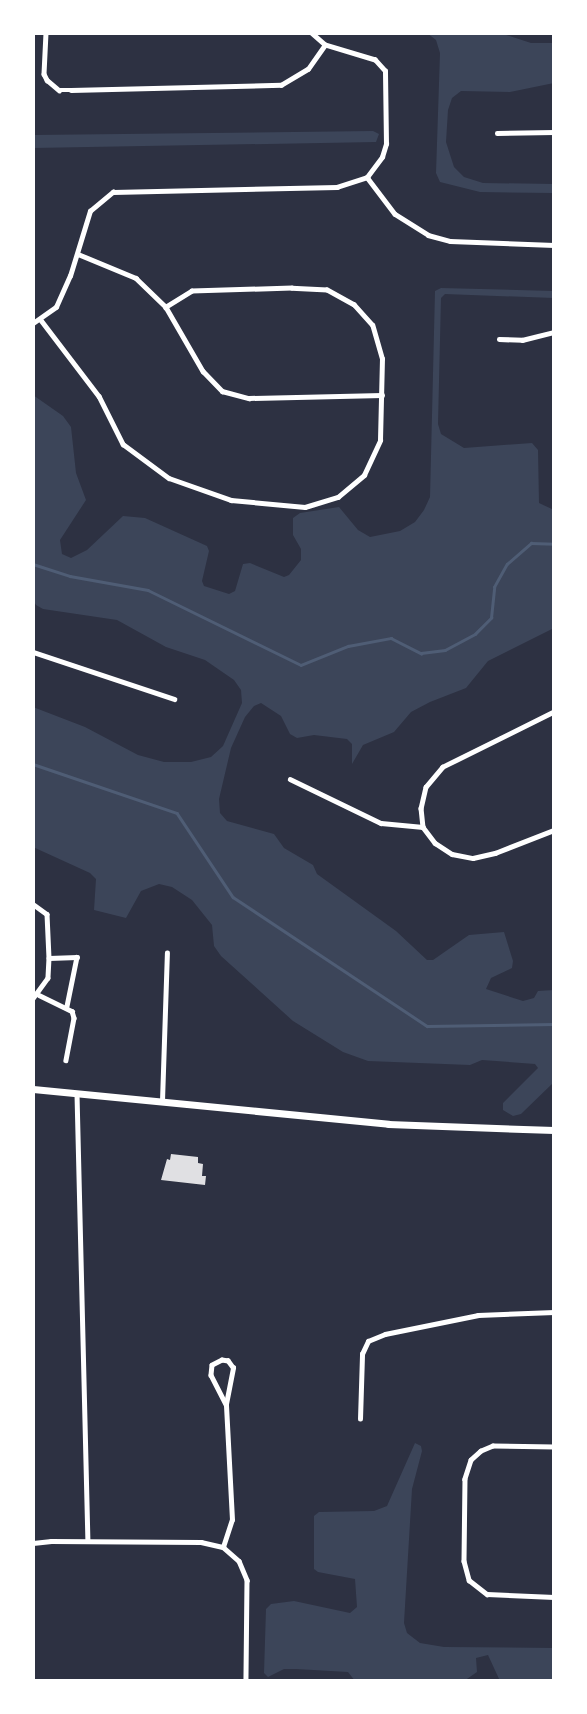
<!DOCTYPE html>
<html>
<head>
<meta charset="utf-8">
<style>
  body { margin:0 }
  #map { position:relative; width:587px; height:1714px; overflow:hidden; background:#2d3142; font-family:Signika,sans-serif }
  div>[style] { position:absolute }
  .green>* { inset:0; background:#3c4559 }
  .stream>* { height:2.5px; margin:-1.25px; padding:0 1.25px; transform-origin:1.25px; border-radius:1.25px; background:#4f5d75 }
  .building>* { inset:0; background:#e0e0e3 }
  .minor>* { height:4.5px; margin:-2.25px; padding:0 2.25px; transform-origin:2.25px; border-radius:2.25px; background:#fff }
  .primary>* { height:7px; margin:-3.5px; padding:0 3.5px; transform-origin:3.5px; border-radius:3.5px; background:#fff }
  span { translate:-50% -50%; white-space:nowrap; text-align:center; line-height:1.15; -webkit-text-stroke:7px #fff; paint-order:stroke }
  .frame { position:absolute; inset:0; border:35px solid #fff; pointer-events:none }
</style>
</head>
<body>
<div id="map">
  <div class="green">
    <div style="clip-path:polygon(427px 33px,500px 33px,531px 43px,554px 43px,554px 83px,510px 92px,461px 91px,452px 98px,448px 110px,446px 142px,454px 167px,464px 177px,483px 183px,554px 184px,554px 193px,480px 192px,440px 182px,436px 173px,440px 53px,436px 40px)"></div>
    <div style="clip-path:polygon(373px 131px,379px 134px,376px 142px,33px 148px,33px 135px)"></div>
    <div style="clip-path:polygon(441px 288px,554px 291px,554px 298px,445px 294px,441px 298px,438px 424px,441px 434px,464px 448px,532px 443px,538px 450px,539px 503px,554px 510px,554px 628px,488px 661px,466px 688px,430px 702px,411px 712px,394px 732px,363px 745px,352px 764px,352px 744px,347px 739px,314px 735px,297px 738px,290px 734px,281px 716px,261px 703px,254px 706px,245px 717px,231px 748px,219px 799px,220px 813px,227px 821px,274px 834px,284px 848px,313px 865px,317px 874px,396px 931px,427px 960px,433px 960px,469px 935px,504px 932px,513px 961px,512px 968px,491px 978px,486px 989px,523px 1001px,534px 998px,538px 991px,554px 990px,554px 1082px,521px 1114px,513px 1116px,503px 1110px,503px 1103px,538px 1068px,535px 1064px,482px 1060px,470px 1065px,368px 1061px,343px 1052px,293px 1021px,221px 956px,214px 946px,212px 925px,192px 900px,172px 887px,159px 884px,141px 891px,126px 918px,94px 910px,96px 879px,90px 873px,33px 847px,33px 707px,85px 727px,138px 755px,164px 762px,191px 762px,211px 757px,223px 746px,242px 703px,241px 690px,234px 680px,205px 660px,166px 647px,117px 620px,43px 609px,36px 605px,33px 600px,33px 395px,63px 416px,71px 427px,76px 473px,86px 500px,60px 540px,62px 554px,71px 558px,87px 550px,123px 516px,145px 518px,207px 546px,209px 551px,202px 581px,204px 586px,229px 594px,235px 591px,243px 564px,250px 563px,284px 577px,289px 575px,301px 560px,301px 549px,293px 535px,293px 518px,300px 513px,339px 507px,358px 530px,370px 537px,400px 531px,415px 522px,424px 510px,430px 497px,435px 291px)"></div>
    <div style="clip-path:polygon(415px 1443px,421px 1446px,422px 1451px,412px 1489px,404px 1623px,407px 1633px,420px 1643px,444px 1647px,554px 1648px,554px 1681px,500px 1681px,488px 1655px,476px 1658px,477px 1672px,464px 1681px,355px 1681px,348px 1672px,296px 1669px,284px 1669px,268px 1677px,264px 1673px,266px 1609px,271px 1604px,294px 1601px,350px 1613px,357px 1607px,355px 1579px,318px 1572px,314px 1569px,314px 1516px,319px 1512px,374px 1511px,387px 1506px)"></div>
  </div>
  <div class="stream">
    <div style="left:33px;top:564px;width:39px;rotate:18deg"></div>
    <div style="left:70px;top:576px;width:79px;rotate:10.2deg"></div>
    <div style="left:148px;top:590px;width:170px;rotate:26.1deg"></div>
    <div style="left:301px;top:665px;width:51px;rotate:-22deg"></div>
    <div style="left:348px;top:646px;width:44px;rotate:-10.5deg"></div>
    <div style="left:391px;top:638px;width:34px;rotate:27deg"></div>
    <div style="left:421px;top:653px;width:24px;rotate:-7deg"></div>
    <div style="left:445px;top:650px;width:34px;rotate:-28deg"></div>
    <div style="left:475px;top:634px;width:23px;rotate:-45deg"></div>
    <div style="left:491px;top:618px;width:31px;rotate:-84deg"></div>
    <div style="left:494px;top:587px;width:26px;rotate:-61deg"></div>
    <div style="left:507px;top:564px;width:32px;rotate:-41deg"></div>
    <div style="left:531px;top:543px;width:23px;rotate:2deg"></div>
    <div style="left:33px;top:764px;width:152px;rotate:18.8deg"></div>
    <div style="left:177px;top:813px;width:101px;rotate:56.3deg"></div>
    <div style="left:233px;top:897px;width:233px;rotate:33.6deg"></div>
    <div style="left:427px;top:1026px;width:127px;rotate:-0.9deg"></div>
  </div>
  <div class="building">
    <div style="clip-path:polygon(171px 1154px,198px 1157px,198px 1163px,203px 1164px,202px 1176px,206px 1176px,205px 1185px,161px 1180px,167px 1159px,170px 1160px)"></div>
  </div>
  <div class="minor">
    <div style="left:46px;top:33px;width:41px;rotate:92.8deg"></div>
    <div style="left:44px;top:74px;width:7px;rotate:63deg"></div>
    <div style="left:47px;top:80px;width:16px;rotate:40deg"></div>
    <div style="left:59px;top:90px;width:12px"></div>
    <div style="left:71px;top:90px;width:210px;rotate:-1.4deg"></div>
    <div style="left:281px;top:85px;width:31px;rotate:-31deg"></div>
    <div style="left:308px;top:69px;width:29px;rotate:-55deg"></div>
    <div style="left:497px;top:133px;width:57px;rotate:-1deg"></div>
    <div style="left:367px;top:177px;width:46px;rotate:52.9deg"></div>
    <div style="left:395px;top:214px;width:39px;rotate:32deg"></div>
    <div style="left:428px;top:235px;width:23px;rotate:15deg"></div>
    <div style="left:450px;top:241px;width:104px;rotate:2.2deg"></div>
    <div style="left:78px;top:254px;width:63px;rotate:22.5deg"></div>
    <div style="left:136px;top:278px;width:42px;rotate:44deg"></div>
    <div style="left:166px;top:307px;width:74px;rotate:60deg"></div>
    <div style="left:203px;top:371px;width:28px;rotate:46deg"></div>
    <div style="left:222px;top:391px;width:28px;rotate:15deg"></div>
    <div style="left:249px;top:398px;width:133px;rotate:-1.3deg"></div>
    <div style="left:41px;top:320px;width:96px;rotate:52.7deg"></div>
    <div style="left:99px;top:396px;width:54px;rotate:63.4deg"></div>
    <div style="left:123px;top:444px;width:57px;rotate:36.5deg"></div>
    <div style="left:169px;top:478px;width:66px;rotate:19.5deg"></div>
    <div style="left:231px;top:500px;width:74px;rotate:5.4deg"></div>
    <div style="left:305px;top:507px;width:34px;rotate:-17deg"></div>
    <div style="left:338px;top:497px;width:34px;rotate:-40deg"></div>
    <div style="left:364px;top:475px;width:38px;rotate:-65deg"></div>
    <div style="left:380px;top:440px;width:81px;rotate:-88.6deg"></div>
    <div style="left:382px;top:359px;width:35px;rotate:-106deg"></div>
    <div style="left:372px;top:325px;width:27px;rotate:-132deg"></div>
    <div style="left:354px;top:305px;width:31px;rotate:-151deg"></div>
    <div style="left:327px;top:290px;width:35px;rotate:-177deg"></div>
    <div style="left:292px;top:288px;width:100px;rotate:178.3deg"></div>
    <div style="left:192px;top:291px;width:31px;rotate:148deg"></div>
    <div style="left:33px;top:323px;width:28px;rotate:-35deg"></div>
    <div style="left:56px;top:307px;width:34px;rotate:-66deg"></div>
    <div style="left:70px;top:276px;width:68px;rotate:-72.9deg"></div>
    <div style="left:90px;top:211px;width:30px;rotate:-40deg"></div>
    <div style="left:113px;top:192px;width:224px;rotate:-1.3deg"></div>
    <div style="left:337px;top:187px;width:32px;rotate:-18deg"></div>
    <div style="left:367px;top:177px;width:25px;rotate:-53deg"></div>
    <div style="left:382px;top:157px;width:14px;rotate:-73deg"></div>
    <div style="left:386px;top:144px;width:73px;rotate:-90.8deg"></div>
    <div style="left:385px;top:71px;width:15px;rotate:-132deg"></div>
    <div style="left:375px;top:60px;width:52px;rotate:-163.3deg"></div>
    <div style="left:325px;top:45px;width:18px;rotate:-139deg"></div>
    <div style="left:499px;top:339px;width:23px;rotate:2deg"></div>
    <div style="left:522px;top:340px;width:33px;rotate:-14deg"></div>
    <div style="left:33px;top:652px;width:149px;rotate:18.4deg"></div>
    <div style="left:554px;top:712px;width:124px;rotate:153.6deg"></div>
    <div style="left:443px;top:767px;width:26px;rotate:130deg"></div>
    <div style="left:426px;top:787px;width:22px;rotate:103deg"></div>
    <div style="left:421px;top:808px;width:19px;rotate:84deg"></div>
    <div style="left:423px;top:827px;width:20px;rotate:53deg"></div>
    <div style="left:435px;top:843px;width:20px;rotate:33deg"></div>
    <div style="left:452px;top:854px;width:21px;rotate:11deg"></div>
    <div style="left:473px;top:858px;width:23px;rotate:-13deg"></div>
    <div style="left:495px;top:853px;width:63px;rotate:-21.3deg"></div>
    <div style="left:290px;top:779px;width:101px;rotate:25.8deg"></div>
    <div style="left:381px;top:823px;width:42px;rotate:5.4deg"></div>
    <div style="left:33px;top:904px;width:17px;rotate:36deg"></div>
    <div style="left:47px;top:914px;width:44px;rotate:87.4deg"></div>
    <div style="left:49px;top:958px;width:20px;rotate:93deg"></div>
    <div style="left:48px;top:978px;width:26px;rotate:126deg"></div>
    <div style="left:49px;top:958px;width:28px;rotate:-2deg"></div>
    <div style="left:77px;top:957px;width:50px;rotate:101.5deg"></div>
    <div style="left:39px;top:995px;width:37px;rotate:26deg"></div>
    <div style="left:72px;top:1011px;width:7px;rotate:74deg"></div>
    <div style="left:74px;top:1018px;width:43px;rotate:100.8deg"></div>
    <div style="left:77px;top:1094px;width:447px;rotate:88.6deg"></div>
    <div style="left:162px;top:1101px;width:148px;rotate:-88.1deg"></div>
    <div style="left:360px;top:1419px;width:65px;rotate:-88.2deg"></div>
    <div style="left:362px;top:1354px;width:14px;rotate:-65deg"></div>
    <div style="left:368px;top:1341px;width:18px;rotate:-22deg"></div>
    <div style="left:385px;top:1334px;width:95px;rotate:-11.5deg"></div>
    <div style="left:478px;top:1315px;width:76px;rotate:-2.3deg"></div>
    <div style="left:554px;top:1447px;width:61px;rotate:-179.1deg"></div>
    <div style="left:493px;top:1446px;width:13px;rotate:157deg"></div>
    <div style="left:481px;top:1451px;width:13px;rotate:138deg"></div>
    <div style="left:471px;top:1460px;width:20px;rotate:108deg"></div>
    <div style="left:465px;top:1479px;width:82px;rotate:90.7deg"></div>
    <div style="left:464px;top:1561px;width:20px;rotate:75deg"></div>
    <div style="left:469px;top:1580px;width:23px;rotate:38deg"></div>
    <div style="left:487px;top:1594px;width:67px;rotate:2.6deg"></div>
    <div style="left:33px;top:1543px;width:18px;rotate:-6deg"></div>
    <div style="left:51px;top:1541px;width:150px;rotate:0.4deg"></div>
    <div style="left:201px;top:1542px;width:23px;rotate:13deg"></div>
    <div style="left:223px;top:1547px;width:21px;rotate:41deg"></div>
    <div style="left:239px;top:1561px;width:21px;rotate:67deg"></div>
    <div style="left:247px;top:1580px;width:101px;rotate:90.6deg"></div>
    <div style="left:223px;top:1547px;width:28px;rotate:-72deg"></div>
    <div style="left:232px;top:1520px;width:116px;rotate:-93deg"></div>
    <div style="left:226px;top:1404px;width:37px;rotate:-79deg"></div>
    <div style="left:233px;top:1368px;width:9px;rotate:-126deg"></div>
    <div style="left:228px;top:1361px;width:6px;rotate:-171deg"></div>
    <div style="left:222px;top:1360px;width:11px;rotate:153deg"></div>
    <div style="left:212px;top:1365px;width:10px;rotate:96deg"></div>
    <div style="left:211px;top:1375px;width:33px;rotate:63deg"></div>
  </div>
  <div class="primary">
    <div style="left:33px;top:1089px;width:357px;rotate:5.6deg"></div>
    <div style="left:388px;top:1124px;width:166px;rotate:2.1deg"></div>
  </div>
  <div class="frame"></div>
</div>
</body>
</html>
